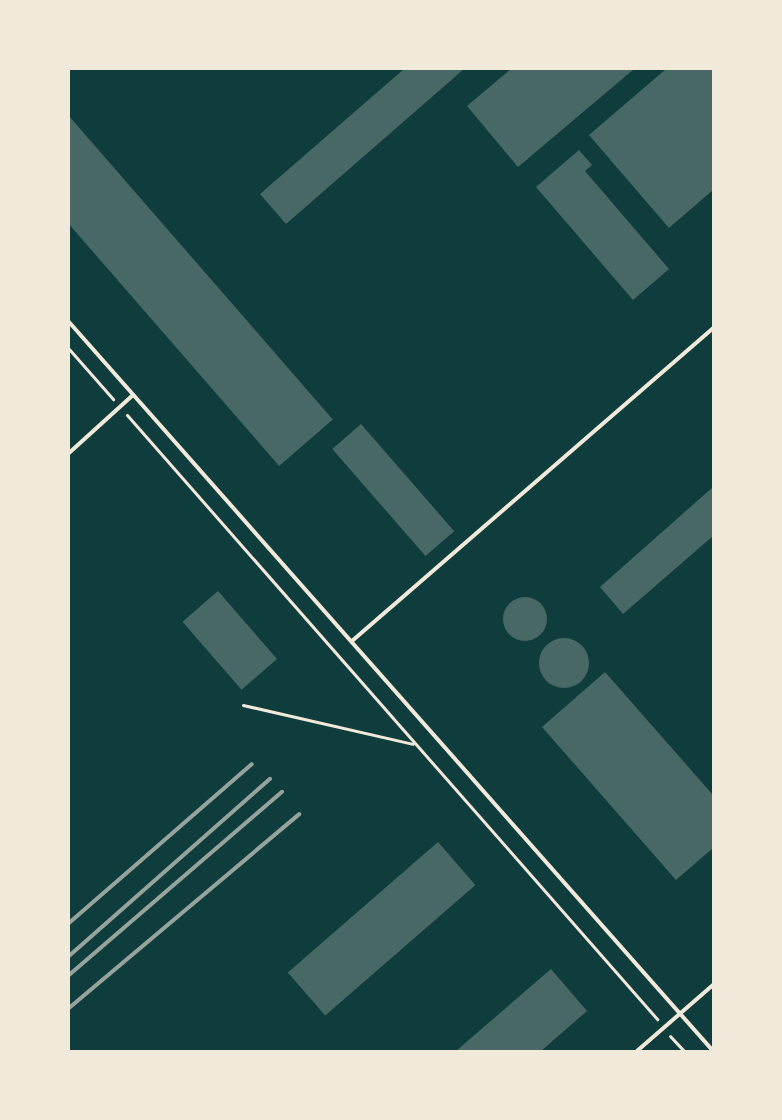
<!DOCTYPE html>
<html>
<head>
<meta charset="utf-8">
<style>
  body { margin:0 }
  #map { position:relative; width:782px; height:1120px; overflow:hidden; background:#0f3d3e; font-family:"Open Sans",sans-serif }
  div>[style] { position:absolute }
  .building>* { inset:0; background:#486865; transform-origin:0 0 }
  .round { border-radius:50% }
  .path>* { height:3px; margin:-1.5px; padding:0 1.5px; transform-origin:1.5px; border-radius:1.5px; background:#f1e9da }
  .service>* { height:4px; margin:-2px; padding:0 2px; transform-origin:2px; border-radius:2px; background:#f1e9da }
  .rail>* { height:4px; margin:-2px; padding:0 2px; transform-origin:2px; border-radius:2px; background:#97a49c }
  span { translate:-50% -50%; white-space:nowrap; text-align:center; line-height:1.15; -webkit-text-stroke:5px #f1e9da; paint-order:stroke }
  .frame { position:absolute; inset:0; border:70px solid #f1e9da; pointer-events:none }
</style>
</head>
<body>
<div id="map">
  <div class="building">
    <div style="clip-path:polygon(404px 69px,464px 69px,286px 224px,260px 194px)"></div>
    <div style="clip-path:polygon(511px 69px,634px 69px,518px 167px,467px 106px)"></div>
    <div style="clip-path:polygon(666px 69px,713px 69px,713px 190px,669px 228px,589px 135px)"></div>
    <div style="left:69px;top:116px;width:402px;height:71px;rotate:49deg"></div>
    <div style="clip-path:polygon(579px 150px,592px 165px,585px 171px,669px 269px,633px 300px,536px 187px)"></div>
    <div style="left:361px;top:424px;width:142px;height:38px;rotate:49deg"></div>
    <div style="clip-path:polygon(713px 487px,713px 536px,623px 614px,600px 587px)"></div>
    <div style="left:218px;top:591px;width:90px;height:47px;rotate:49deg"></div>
    <div class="round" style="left:503px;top:597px;width:44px;height:44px"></div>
    <div class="round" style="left:539px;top:638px;width:50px;height:50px"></div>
    <div style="clip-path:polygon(605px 672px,713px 795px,713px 848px,676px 880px,542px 727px)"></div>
    <div style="left:438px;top:842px;width:57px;height:199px;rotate:49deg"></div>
    <div style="clip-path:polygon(551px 969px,587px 1011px,541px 1051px,456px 1051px)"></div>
  </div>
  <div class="path">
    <div style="left:69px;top:349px;width:67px;rotate:48.7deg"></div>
    <div style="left:127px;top:415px;width:804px;rotate:48.73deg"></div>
    <div style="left:243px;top:705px;width:174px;rotate:12.9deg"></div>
    <div style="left:670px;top:1036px;width:21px;rotate:47deg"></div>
  </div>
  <div class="service">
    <div style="left:69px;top:322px;width:973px;rotate:48.54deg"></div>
    <div style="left:69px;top:453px;width:86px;rotate:-42.2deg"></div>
    <div style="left:352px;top:641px;width:478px;rotate:-40.9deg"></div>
    <div style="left:637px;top:1051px;width:101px;rotate:-41deg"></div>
  </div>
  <div class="rail">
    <div style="left:69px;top:923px;width:242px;rotate:-41deg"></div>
    <div style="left:69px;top:956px;width:268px;rotate:-41.4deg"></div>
    <div style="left:69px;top:975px;width:281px;rotate:-40.7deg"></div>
    <div style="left:69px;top:1008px;width:301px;rotate:-40.1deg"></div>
  </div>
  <div class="frame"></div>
</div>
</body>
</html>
